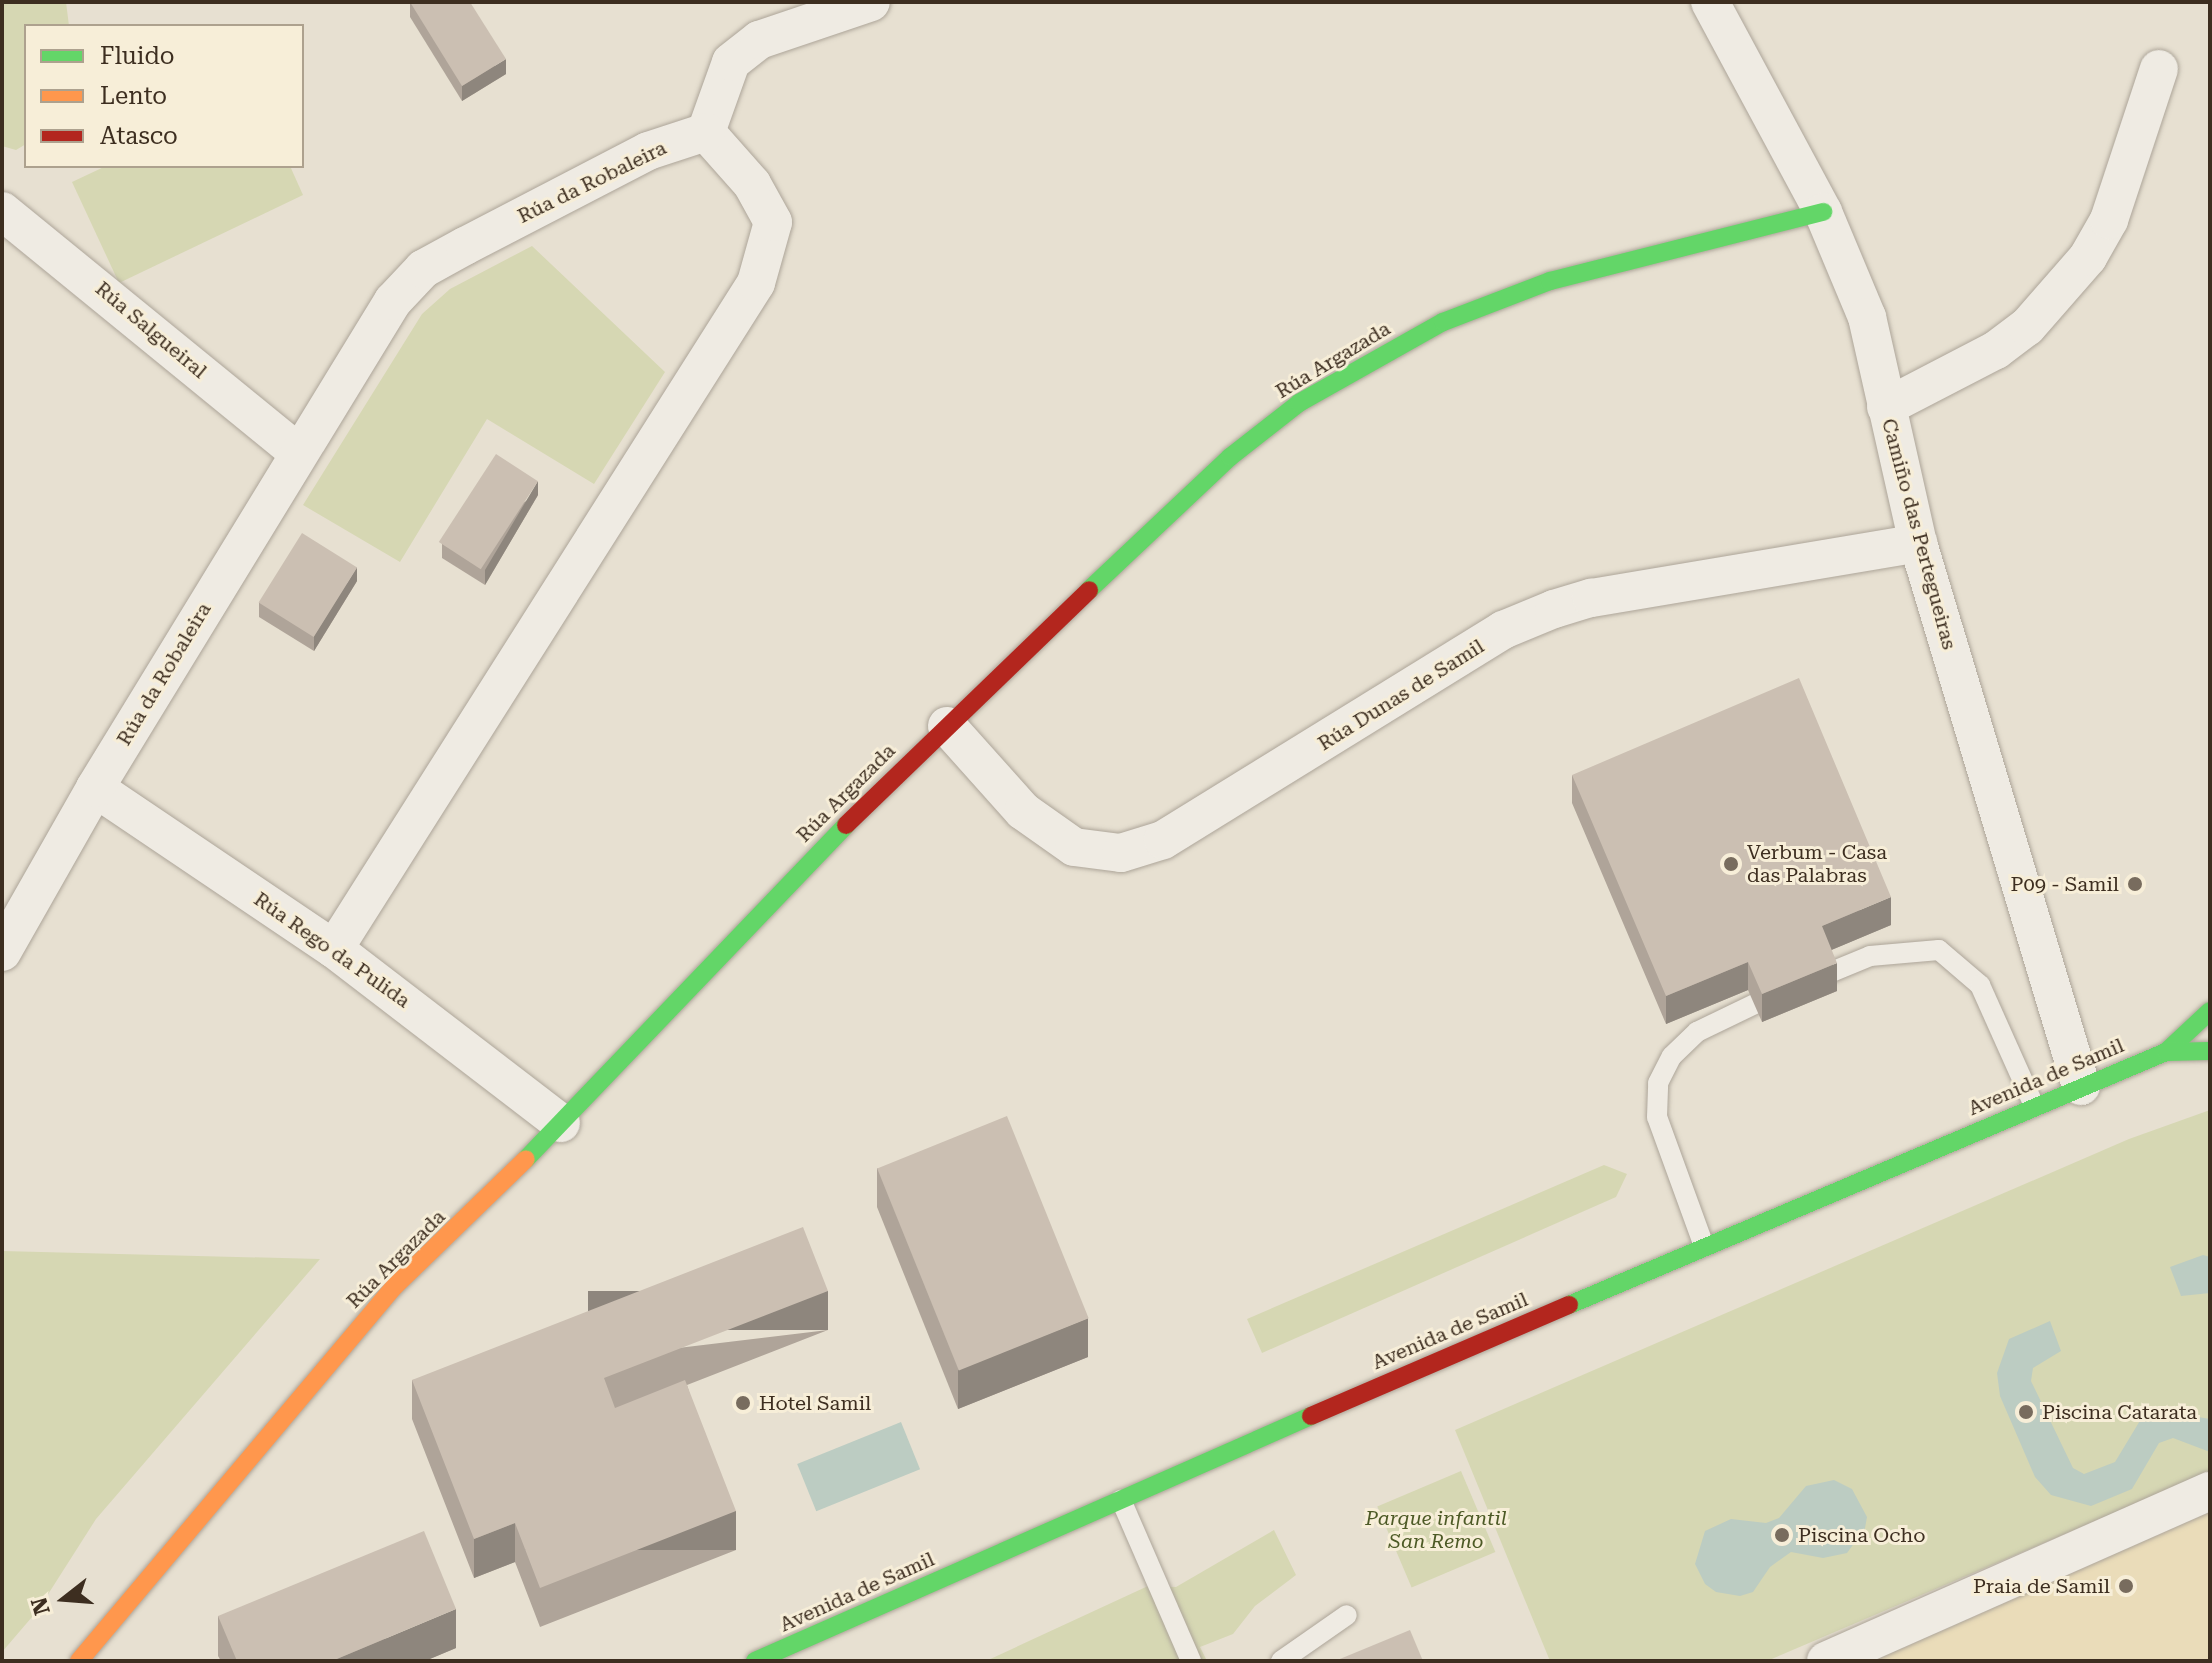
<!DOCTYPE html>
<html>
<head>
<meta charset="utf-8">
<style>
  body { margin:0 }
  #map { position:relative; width:2212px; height:1663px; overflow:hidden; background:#e7e0d1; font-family:"Roboto Serif",serif }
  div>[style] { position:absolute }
  .green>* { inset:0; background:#d6d7b3; transform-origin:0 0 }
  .sand>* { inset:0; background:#eadcb9 }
  .water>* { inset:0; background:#bcccc2; transform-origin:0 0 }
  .roads { filter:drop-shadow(0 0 2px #ada599) drop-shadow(0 0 2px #ada599) }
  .lane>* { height:20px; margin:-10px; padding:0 10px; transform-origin:10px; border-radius:10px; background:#efebe3 }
  .street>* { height:38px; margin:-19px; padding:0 19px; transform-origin:19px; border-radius:19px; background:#efebe3 }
  .fast>* { height:18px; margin:-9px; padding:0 9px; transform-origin:9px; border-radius:9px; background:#63d668 }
  .slow>* { height:18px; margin:-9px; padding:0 9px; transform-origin:9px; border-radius:9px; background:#ff974d }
  .jam>* { height:18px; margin:-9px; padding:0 9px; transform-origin:9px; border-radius:9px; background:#b3261e }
  .wall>* { inset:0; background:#afa499 }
  .shaded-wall>* { inset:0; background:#8e867d; transform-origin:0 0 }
  .building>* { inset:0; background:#cbbfb2; transform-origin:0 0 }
  .dots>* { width:22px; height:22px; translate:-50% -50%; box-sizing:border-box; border:4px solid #f7eed8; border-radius:50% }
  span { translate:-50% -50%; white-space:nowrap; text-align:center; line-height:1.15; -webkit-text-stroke:6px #f7eed8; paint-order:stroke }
  .street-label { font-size:20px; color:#3d2e20 }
  .poi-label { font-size:20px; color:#3d2e20 }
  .left { translate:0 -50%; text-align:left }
  .right { translate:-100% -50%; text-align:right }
  .park-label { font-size:20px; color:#4d5a26; font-style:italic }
  .frame { position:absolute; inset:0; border:4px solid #3d2e20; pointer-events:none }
  .legend { position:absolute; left:24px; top:24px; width:280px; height:144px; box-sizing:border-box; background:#f7eed8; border:2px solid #ada18e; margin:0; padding:10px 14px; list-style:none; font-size:24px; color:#3d2e20 }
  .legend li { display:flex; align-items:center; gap:16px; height:40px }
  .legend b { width:40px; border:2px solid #ada18e }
  .north { position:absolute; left:24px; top:1559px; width:80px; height:80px; -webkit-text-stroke:6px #f7eed8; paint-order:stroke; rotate:253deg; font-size:22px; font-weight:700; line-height:32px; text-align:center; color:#3d2e20 }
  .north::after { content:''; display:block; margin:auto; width:28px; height:36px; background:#3d2e20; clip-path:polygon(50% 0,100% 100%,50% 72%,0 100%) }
</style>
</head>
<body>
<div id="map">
  <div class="green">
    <div style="clip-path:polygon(2px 2px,66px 2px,69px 26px,26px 26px,26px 144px,16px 150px,2px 146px)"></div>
    <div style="clip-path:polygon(106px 166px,290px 166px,303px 195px,119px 283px,72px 182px)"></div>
    <div style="clip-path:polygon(532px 246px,665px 372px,594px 484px,487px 419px,400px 562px,303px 505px,422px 314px,450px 289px)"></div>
    <div style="clip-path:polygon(2210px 1110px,2210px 1472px,1767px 1661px,1550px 1661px,1455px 1430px,2129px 1139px)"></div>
    <div style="clip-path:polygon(1604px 1165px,1627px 1174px,1616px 1197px,1262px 1353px,1247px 1319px)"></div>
    <div style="clip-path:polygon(2px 1251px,320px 1259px,96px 1519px,38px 1610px,2px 1652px)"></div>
    <div style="left:1461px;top:1471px;width:88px;height:91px;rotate:67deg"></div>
    <div style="clip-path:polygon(1274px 1530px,1296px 1575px,1255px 1606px,1233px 1634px,1200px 1647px,1207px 1661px,986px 1661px,1148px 1586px,1176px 1587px)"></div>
  </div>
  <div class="sand">
    <div style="clip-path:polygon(2210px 1512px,2210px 1661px,1874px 1661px)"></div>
  </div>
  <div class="water">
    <div style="clip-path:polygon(2203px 1255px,2210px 1257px,2210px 1293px,2181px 1296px,2170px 1267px)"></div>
    <div style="clip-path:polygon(2050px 1321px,2061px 1351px,2033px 1368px,2031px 1381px,2073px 1468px,2084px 1474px,2115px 1462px,2141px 1419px,2157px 1410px,2210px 1419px,2210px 1452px,2173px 1438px,2159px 1443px,2132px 1489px,2091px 1506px,2051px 1495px,2035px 1477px,2000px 1396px,1997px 1373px,2009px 1339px)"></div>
    <div style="left:901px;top:1422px;width:51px;height:112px;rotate:68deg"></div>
    <div style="clip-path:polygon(1834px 1480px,1852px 1489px,1867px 1517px,1865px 1528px,1847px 1553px,1823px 1558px,1791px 1552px,1770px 1567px,1753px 1592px,1740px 1596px,1716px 1592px,1705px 1584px,1695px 1564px,1705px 1531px,1731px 1519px,1766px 1523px,1779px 1518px,1806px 1486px)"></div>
  </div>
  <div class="roads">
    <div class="lane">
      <div style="left:1829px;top:973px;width:44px;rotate:-22.5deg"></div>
      <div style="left:1870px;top:956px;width:69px;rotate:-5deg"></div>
      <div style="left:1939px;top:950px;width:54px;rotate:40.5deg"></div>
      <div style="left:1980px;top:985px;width:133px;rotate:65.9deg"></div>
      <div style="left:1704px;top:1246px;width:137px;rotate:-110deg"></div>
      <div style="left:1657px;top:1117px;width:34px;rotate:-88deg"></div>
      <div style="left:1658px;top:1083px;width:30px;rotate:-63deg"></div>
      <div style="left:1672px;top:1056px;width:35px;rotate:-44deg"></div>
      <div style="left:1697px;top:1032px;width:64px;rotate:-25.8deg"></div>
      <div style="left:1121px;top:1500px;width:176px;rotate:66.5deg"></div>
      <div style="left:1281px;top:1661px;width:80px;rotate:-34.9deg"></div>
    </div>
    <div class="street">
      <div style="left:1710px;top:2px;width:238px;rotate:61.7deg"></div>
      <div style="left:1823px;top:212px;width:114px;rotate:67.3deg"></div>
      <div style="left:1867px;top:317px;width:232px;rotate:77.3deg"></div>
      <div style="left:1918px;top:543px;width:567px;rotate:73.29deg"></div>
      <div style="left:706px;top:132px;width:74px;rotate:-70.3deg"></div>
      <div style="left:731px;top:62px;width:36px;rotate:-38deg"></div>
      <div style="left:759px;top:40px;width:118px;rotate:-18.7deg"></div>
      <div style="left:2px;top:211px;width:382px;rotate:39.2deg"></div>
      <div style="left:1886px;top:407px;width:124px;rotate:-27.4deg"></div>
      <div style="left:1996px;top:350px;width:39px;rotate:-37deg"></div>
      <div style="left:2027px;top:327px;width:93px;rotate:-48.9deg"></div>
      <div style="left:2088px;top:257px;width:43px;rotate:-60.4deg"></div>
      <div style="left:2109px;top:220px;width:159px;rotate:-71.7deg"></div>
      <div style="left:947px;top:726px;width:114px;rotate:48.2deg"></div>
      <div style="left:1023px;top:811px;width:62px;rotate:35.2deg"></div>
      <div style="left:1074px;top:847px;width:47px;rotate:7.3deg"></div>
      <div style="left:1121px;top:853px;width:44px;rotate:-17.2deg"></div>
      <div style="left:1163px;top:840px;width:400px;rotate:-31.7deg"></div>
      <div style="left:1503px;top:630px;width:55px;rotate:-22.4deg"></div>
      <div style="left:1554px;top:609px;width:39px;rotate:-17deg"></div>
      <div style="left:1591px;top:598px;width:332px;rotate:-9.5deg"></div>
      <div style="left:95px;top:788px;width:288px;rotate:34deg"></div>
      <div style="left:334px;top:949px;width:286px;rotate:37.5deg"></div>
      <div style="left:334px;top:949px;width:788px;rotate:-57.64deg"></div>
      <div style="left:756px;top:283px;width:63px;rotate:-74.4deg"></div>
      <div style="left:773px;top:222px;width:43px;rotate:-118.9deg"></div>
      <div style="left:752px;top:184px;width:69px;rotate:-131.5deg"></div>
      <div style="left:2px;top:952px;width:189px;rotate:-60.4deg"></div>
      <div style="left:95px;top:788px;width:571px;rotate:-58.54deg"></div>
      <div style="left:393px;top:301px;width:44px;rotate:-46.8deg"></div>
      <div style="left:423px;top:269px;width:48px;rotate:-28.7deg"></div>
      <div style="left:465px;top:246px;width:206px;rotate:-27.4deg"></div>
      <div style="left:648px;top:151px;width:61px;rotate:-18.1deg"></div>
      <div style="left:1826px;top:1661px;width:420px;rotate:-23.9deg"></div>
    </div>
    <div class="fast">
      <div style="left:1089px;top:590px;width:194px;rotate:-43.3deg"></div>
      <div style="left:1230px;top:457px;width:88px;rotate:-38deg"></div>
      <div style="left:1299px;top:403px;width:165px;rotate:-29.4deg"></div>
      <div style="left:1443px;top:322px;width:115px;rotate:-21deg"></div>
      <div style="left:1550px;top:281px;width:282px;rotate:-14.2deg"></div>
      <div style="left:2166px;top:1052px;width:60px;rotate:-43deg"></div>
      <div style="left:526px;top:1159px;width:463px;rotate:-46.2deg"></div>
      <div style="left:1569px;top:1305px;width:648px;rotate:-22.97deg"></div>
      <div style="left:2166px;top:1052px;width:44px;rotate:-1.3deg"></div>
      <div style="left:755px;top:1661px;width:608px;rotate:-23.78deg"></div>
    </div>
    <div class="slow">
      <div style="left:79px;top:1661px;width:490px;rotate:-49.9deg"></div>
      <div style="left:395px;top:1286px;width:182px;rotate:-44.1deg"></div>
    </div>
    <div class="jam">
      <div style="left:846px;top:825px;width:338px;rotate:-44deg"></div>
      <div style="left:1311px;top:1416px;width:281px;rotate:-23.3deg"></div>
    </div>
  </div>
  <div class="wall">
    <div style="clip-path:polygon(410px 2px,506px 74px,462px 101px,410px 17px)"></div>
    <div style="clip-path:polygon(538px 495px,485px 585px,442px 558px,442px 544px)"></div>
    <div style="clip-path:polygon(357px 581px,314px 651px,259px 617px,259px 603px)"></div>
    <div style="clip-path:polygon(1572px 775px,1891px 925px,1831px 950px,1837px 991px,1762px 1022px,1748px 990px,1666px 1024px,1572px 803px)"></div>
    <div style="clip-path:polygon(877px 1168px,1088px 1357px,958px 1409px,877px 1207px)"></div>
    <div style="clip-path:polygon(828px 1330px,687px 1385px,736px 1550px,540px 1627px,515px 1562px,474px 1578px,412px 1419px,412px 1380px)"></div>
    <div style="clip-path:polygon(218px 1616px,456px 1648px,425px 1661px,221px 1661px,218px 1656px)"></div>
  </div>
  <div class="shaded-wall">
    <div style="clip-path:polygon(506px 59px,506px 74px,462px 101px,462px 86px)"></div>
    <div style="clip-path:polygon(538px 481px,538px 495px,485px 585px,485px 570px)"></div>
    <div style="clip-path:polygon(357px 567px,357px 581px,314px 651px,314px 636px)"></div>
    <div style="clip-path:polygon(1891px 897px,1891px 925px,1822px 954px,1822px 926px)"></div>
    <div style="clip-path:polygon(1748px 962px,1748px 990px,1666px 1024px,1666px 996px)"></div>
    <div style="clip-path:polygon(1837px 963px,1837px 991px,1762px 1022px,1762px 994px)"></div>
    <div style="left:828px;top:1291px;width:39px;height:240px;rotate:90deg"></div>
    <div style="clip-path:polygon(1088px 1318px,1088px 1357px,958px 1409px,958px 1370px)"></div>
    <div style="left:736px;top:1511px;width:39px;height:211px;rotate:90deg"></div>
    <div style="clip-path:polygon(515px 1523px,515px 1562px,474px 1578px,474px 1539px)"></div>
    <div style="clip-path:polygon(456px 1609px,456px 1648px,425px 1661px,332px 1661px)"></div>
  </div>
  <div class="building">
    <div style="clip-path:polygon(410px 2px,470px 2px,506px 59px,462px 86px)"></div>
    <div style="left:496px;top:454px;width:50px;height:105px;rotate:33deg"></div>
    <div style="left:302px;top:533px;width:65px;height:82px;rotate:32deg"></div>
    <div style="clip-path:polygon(1799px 678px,1891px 897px,1822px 926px,1837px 963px,1762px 994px,1748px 962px,1666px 996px,1572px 775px)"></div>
    <div style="left:1007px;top:1116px;width:218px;height:140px;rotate:68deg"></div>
    <div style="clip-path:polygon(803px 1227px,828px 1291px,604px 1378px,615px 1408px,685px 1380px,736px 1511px,540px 1588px,515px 1523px,474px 1539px,412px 1380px)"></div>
    <div style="clip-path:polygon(424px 1531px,456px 1609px,332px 1661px,237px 1661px,218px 1616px)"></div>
    <div style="clip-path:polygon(1410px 1630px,1423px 1661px,1335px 1661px)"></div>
  </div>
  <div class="dots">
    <div style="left:1731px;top:864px;background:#786c5e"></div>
    <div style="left:2135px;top:884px;background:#786c5e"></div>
    <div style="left:743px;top:1403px;background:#786c5e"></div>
    <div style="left:2026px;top:1412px;background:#786c5e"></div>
    <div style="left:1782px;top:1535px;background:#786c5e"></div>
    <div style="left:2126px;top:1586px;background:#786c5e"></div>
  </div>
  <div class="street-label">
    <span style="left:592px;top:182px;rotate:-26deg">Rúa da Robaleira</span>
    <span style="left:151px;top:330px;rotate:40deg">Rúa Salgueiral</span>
    <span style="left:1333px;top:360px;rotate:-31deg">Rúa Argazada</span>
    <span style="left:1919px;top:534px;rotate:75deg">Camiño das Pertegueiras</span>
    <span style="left:164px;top:674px;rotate:-59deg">Rúa da Robaleira</span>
    <span style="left:1401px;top:695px;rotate:-32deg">Rúa Dunas de Samil</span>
    <span style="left:846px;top:793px;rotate:-45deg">Rúa Argazada</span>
    <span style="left:332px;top:950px;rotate:35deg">Rúa Rego da Pulida</span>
    <span style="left:2046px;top:1077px;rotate:-23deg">Avenida de Samil</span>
    <span style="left:396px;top:1259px;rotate:-45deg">Rúa Argazada</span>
    <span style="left:1450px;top:1331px;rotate:-23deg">Avenida de Samil</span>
    <span style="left:857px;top:1592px;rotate:-24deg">Avenida de Samil</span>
  </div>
  <div class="poi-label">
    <span class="left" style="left:1747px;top:864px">Verbum - Casa<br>das Palabras</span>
    <span class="right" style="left:2119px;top:884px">P09 - Samil</span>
    <span class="left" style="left:759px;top:1403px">Hotel Samil</span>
    <span class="left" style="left:2042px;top:1412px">Piscina Catarata</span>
    <span class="left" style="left:1798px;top:1535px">Piscina Ocho</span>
    <span class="right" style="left:2110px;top:1586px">Praia de Samil</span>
  </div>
  <div class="park-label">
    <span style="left:1436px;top:1530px">Parque infantil<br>San Remo</span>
  </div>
  <div class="frame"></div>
  <ul class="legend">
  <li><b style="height:10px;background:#63d668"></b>Fluido</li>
  <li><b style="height:10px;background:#ff974d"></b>Lento</li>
  <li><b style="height:10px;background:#b3261e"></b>Atasco</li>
  </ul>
  <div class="north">N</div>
</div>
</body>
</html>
